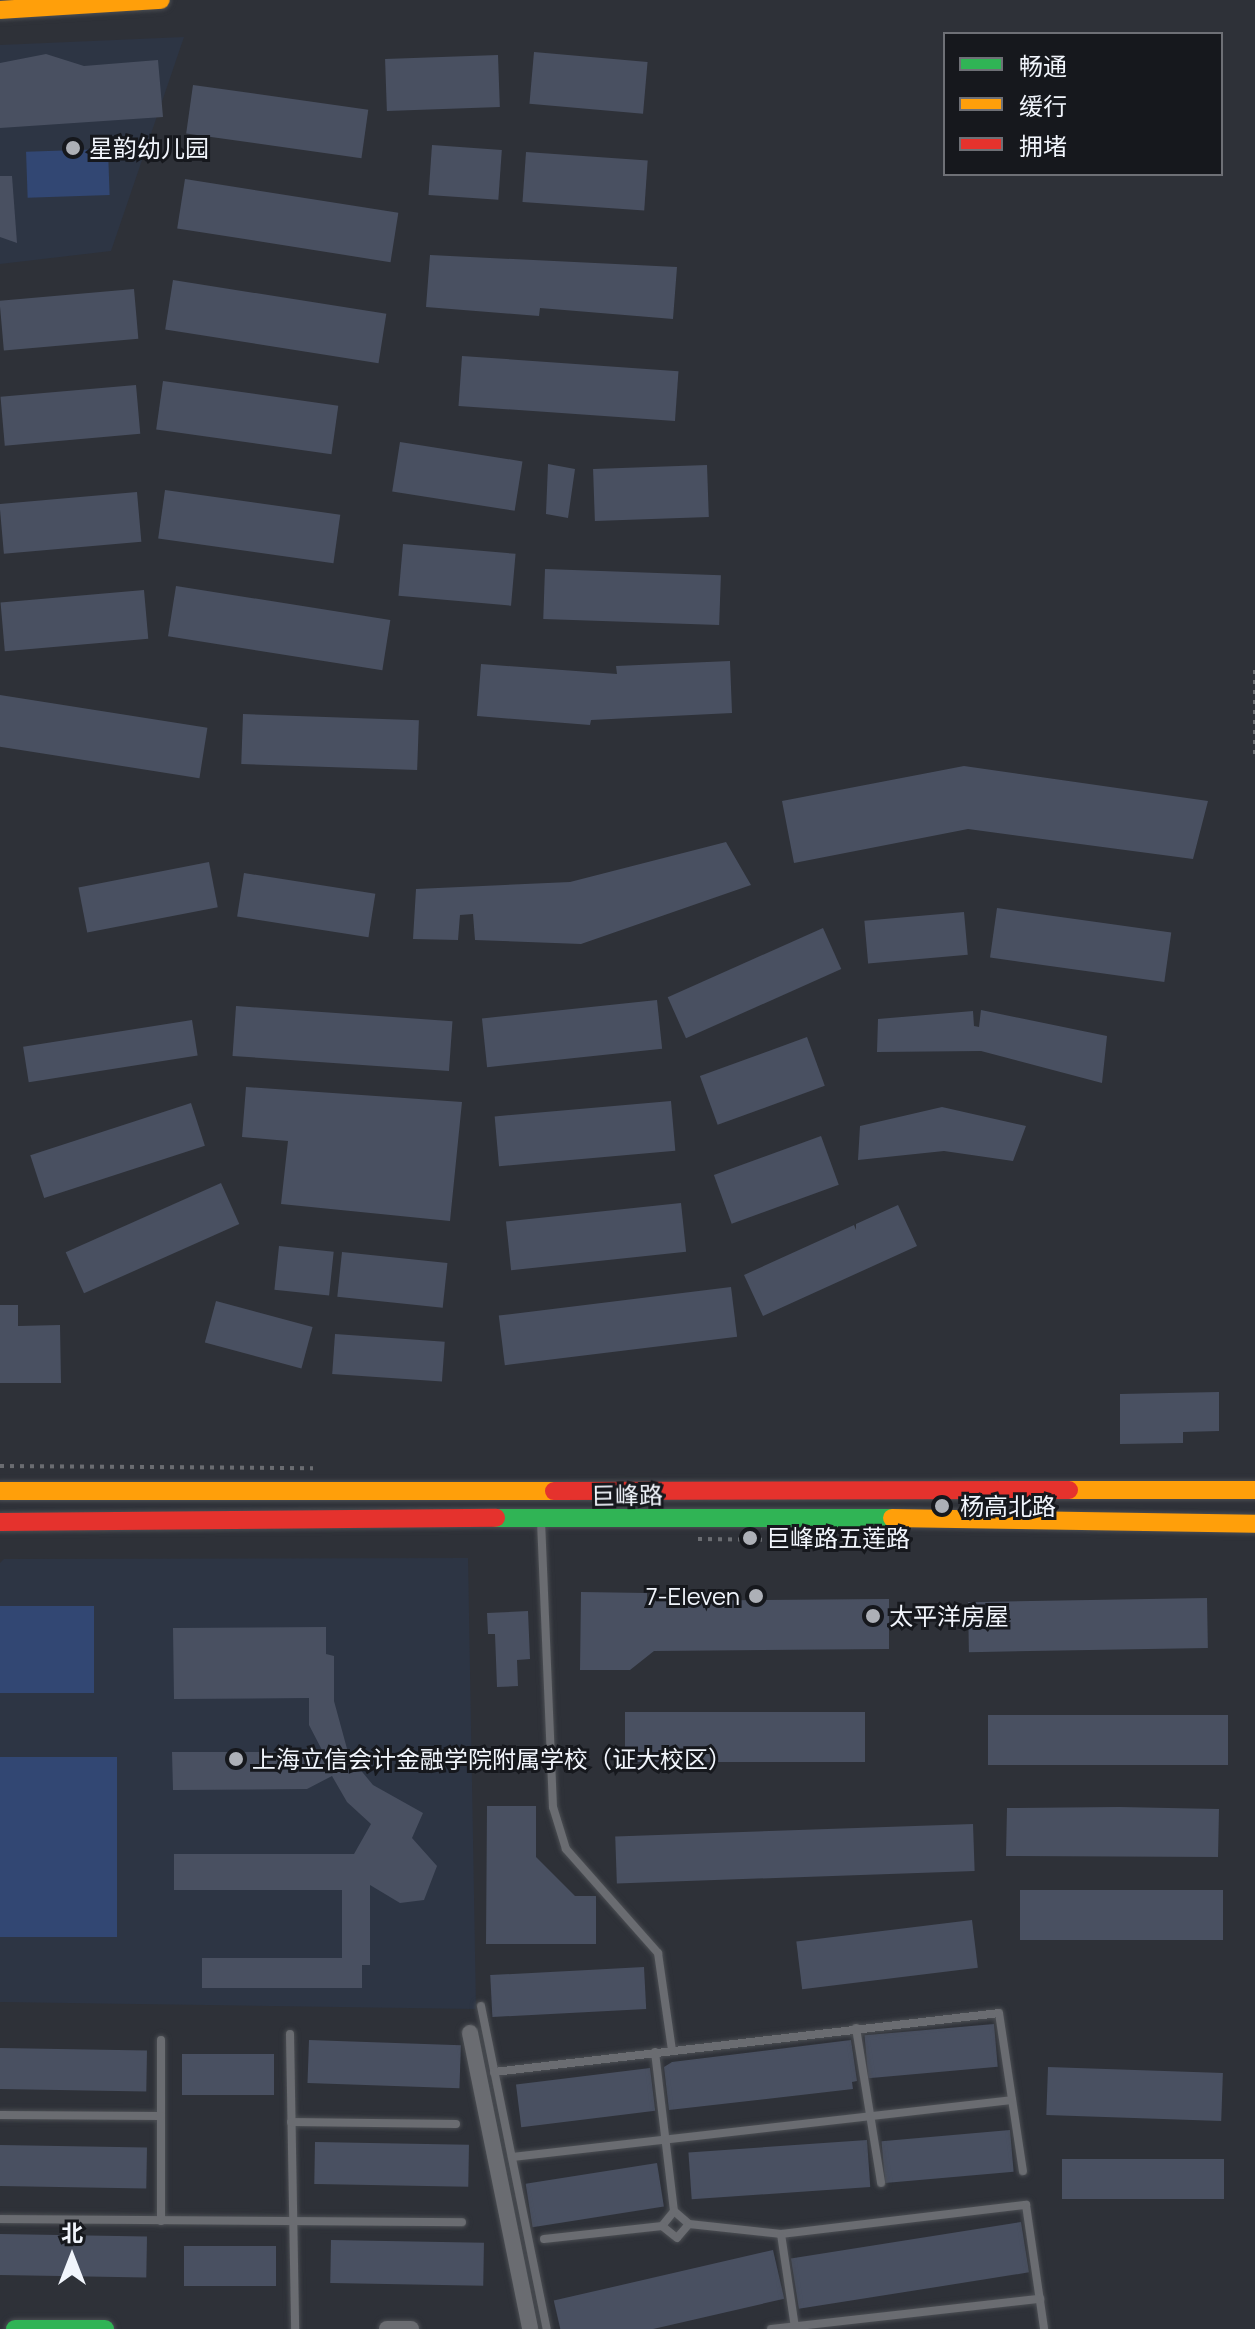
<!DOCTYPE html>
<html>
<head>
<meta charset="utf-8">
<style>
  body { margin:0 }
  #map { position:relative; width:1255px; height:2329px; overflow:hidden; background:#2e3138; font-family:Manrope,"Noto Sans SC",sans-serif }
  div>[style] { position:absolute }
  .built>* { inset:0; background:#2d3544 }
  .green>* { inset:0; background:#324773; transform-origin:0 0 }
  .building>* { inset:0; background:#495061; transform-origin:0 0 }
  .path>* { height:4px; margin-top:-2px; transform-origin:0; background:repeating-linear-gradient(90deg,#6a6c71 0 4px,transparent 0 10px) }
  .roads { filter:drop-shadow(0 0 2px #4b4e53) drop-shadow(0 0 2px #4b4e53) }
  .lane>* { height:8px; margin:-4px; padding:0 4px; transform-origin:4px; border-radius:4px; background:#6a6c71 }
  .street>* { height:16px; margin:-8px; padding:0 8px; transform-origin:8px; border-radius:8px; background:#6a6c71 }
  .fast>* { height:18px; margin:-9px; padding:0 9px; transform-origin:9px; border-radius:9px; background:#30b455 }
  .slow>* { height:18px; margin:-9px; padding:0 9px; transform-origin:9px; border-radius:9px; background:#ff9f0a }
  .jam>* { height:18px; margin:-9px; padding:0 9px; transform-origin:9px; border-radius:9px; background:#e5322d }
  .dots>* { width:22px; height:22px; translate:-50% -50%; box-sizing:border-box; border:4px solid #16181d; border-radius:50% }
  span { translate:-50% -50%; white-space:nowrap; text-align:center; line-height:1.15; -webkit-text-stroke:6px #16181d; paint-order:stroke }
  .poi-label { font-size:24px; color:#f1f5fc }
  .left { translate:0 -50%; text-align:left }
  .right { translate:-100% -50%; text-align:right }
  .street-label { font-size:24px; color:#f1f5fc }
  .legend { position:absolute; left:943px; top:32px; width:280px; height:144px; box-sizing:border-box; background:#16181d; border:2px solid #6e7076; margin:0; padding:10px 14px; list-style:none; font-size:24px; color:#f1f5fc }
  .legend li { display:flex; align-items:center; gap:16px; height:40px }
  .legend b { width:40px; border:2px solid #6e7076 }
  .north { position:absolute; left:32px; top:2217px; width:80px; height:80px; -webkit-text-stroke:6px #16181d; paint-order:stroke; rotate:0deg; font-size:22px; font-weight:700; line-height:32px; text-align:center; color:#f1f5fc }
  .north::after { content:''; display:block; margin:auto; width:28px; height:36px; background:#f1f5fc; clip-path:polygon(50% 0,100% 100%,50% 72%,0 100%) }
</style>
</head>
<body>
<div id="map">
  <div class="built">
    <div style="clip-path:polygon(184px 37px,111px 251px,0 264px,0 45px)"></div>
    <div style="clip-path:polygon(468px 1558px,476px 2009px,0 2002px,0 1563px,4px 1559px)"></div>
  </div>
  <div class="green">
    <div style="left:108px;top:149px;width:46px;height:82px;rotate:88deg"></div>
    <div style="left:0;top:1606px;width:94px;height:87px"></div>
    <div style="left:117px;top:1757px;width:180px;height:117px;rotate:90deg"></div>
  </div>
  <div class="building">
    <div style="left:534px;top:52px;width:114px;height:52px;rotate:5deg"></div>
    <div style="clip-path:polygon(46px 54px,84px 66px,158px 60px,163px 117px,0 128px,0 63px)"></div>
    <div style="left:498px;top:55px;width:52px;height:113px;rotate:88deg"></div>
    <div style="left:193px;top:85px;width:177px;height:49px;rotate:8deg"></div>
    <div style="left:432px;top:145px;width:70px;height:50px;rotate:4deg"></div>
    <div style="left:526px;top:152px;width:122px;height:50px;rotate:4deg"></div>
    <div style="clip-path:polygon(0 176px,12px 176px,17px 243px,0 237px)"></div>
    <div style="left:185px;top:179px;width:216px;height:50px;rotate:9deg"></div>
    <div style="clip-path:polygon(430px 255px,677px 267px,673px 319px,540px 308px,539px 316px,426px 307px)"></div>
    <div style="left:173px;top:280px;width:216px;height:50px;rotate:9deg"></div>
    <div style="left:134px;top:289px;width:50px;height:135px;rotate:85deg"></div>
    <div style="left:462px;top:356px;width:217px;height:50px;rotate:4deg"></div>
    <div style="left:163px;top:381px;width:177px;height:49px;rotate:8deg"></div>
    <div style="left:136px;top:385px;width:49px;height:136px;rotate:85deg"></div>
    <div style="left:400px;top:442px;width:124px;height:50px;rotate:9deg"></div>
    <div style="clip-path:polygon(548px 464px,575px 469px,568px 518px,546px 514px)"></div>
    <div style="left:707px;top:465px;width:52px;height:114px;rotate:88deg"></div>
    <div style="left:165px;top:490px;width:177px;height:49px;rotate:8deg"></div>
    <div style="left:137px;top:492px;width:50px;height:138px;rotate:85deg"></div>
    <div style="left:403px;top:544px;width:113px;height:52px;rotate:5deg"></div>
    <div style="left:545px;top:569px;width:176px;height:50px;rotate:2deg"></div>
    <div style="left:176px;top:586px;width:217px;height:51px;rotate:9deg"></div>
    <div style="left:144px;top:590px;width:49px;height:144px;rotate:85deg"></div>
    <div style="clip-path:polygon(730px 661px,732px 713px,591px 720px,590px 725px,477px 716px,481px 664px,617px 674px,616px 666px)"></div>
    <div style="left:0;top:695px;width:210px;height:51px;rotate:9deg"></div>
    <div style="left:243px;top:714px;width:176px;height:50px;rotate:2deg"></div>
    <div style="clip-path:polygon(964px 766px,1208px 801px,1193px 859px,968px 829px,794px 863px,782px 801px)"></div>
    <div style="clip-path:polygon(726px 842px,751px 885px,581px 944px,475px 940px,473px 914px,460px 915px,458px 940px,413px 939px,416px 889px,570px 882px)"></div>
    <div style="left:209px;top:862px;width:46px;height:133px;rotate:79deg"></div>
    <div style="left:244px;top:873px;width:133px;height:44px;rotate:9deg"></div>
    <div style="left:997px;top:908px;width:176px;height:50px;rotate:8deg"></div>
    <div style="left:964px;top:912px;width:43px;height:100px;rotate:85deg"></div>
    <div style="left:823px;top:928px;width:45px;height:170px;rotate:66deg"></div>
    <div style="left:657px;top:1000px;width:49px;height:176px;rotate:84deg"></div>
    <div style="left:236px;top:1006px;width:217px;height:50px;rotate:4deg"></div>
    <div style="clip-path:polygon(981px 1010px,1107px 1036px,1102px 1083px,981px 1051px,877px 1052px,878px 1019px,973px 1011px,974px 1026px,979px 1027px)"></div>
    <div style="left:192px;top:1020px;width:36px;height:171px;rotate:81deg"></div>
    <div style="left:807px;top:1037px;width:52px;height:114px;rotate:70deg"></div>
    <div style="clip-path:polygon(246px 1087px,462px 1102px,450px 1221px,281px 1204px,288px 1141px,242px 1137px)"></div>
    <div style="left:671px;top:1101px;width:50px;height:177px;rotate:85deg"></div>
    <div style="left:191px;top:1103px;width:45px;height:169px;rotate:72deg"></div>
    <div style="clip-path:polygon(942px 1107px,1026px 1126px,1013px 1161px,944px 1151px,858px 1160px,860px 1126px)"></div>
    <div style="left:821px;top:1136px;width:52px;height:114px;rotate:70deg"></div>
    <div style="left:221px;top:1183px;width:45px;height:170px;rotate:66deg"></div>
    <div style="left:681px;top:1203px;width:49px;height:176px;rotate:84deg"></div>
    <div style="clip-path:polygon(898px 1205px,917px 1246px,763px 1316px,744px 1275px,854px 1225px,856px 1230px,856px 1224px)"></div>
    <div style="left:279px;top:1246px;width:55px;height:44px;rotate:6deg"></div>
    <div style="left:342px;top:1252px;width:106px;height:45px;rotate:6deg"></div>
    <div style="left:731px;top:1287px;width:50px;height:234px;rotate:83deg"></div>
    <div style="left:216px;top:1301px;width:100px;height:43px;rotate:15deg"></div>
    <div style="clip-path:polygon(0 1305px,18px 1305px,18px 1326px,60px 1325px,61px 1383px,0 1383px)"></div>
    <div style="left:335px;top:1334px;width:110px;height:40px;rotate:4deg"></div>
    <div style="clip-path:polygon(1219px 1392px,1219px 1431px,1183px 1432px,1183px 1443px,1120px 1444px,1120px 1394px)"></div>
    <div style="clip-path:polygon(581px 1592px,647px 1593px,647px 1601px,889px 1599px,889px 1649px,654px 1651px,630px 1670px,580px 1670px)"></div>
    <div style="left:1207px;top:1598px;width:50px;height:239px;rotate:89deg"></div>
    <div style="clip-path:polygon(528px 1611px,530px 1659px,517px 1660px,518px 1686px,497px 1687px,495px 1634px,488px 1634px,487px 1613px)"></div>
    <div style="clip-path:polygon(326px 1627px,326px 1654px,334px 1656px,334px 1701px,349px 1756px,373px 1785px,423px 1813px,412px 1838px,437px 1866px,424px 1900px,400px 1903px,370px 1885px,370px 1965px,362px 1965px,362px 1988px,202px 1988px,202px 1958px,342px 1958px,342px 1890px,174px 1890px,174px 1854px,354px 1854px,371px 1824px,347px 1802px,332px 1776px,307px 1789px,173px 1790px,172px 1752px,323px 1752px,309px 1725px,309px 1698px,174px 1699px,173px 1628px)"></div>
    <div style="left:865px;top:1712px;width:50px;height:240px;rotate:90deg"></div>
    <div style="left:1228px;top:1715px;width:50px;height:240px;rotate:90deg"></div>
    <div style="clip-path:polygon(487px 1806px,536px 1806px,536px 1857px,575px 1896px,596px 1896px,596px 1944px,486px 1944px)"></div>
    <div style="clip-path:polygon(1119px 1807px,1219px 1809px,1218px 1857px,1006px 1856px,1007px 1808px)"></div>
    <div style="left:973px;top:1824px;width:47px;height:358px;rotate:88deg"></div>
    <div style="left:1223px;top:1890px;width:50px;height:203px;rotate:90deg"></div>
    <div style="left:972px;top:1920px;width:48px;height:177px;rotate:83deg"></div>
    <div style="left:644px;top:1967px;width:42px;height:154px;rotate:87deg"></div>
    <div style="left:994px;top:2024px;width:43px;height:130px;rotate:85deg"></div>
    <div style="left:309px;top:2040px;width:152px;height:43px;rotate:2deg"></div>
    <div style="clip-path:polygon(851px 2040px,857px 2081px,852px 2082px,853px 2089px,669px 2110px,664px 2067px,672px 2062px)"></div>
    <div style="left:0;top:2048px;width:147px;height:41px;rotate:1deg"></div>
    <div style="left:182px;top:2054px;width:92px;height:41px"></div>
    <div style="left:1048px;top:2067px;width:175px;height:48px;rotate:2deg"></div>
    <div style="left:650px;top:2068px;width:43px;height:135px;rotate:83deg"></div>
    <div style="left:1010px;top:2130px;width:42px;height:129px;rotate:85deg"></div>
    <div style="left:867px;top:2140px;width:47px;height:179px;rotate:86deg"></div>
    <div style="left:315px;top:2142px;width:154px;height:42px;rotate:1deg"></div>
    <div style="left:0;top:2145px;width:147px;height:41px;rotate:1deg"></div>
    <div style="left:1224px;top:2159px;width:40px;height:162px;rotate:90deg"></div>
    <div style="left:657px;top:2163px;width:44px;height:133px;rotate:81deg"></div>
    <div style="left:1021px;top:2222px;width:51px;height:233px;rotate:81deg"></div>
    <div style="left:0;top:2234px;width:147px;height:41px;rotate:1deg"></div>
    <div style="left:331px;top:2240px;width:153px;height:43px;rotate:1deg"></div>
    <div style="left:184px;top:2246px;width:92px;height:40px"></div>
    <div style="left:773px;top:2250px;width:50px;height:225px;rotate:77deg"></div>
  </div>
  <div class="path">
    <div style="left:1255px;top:670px;width:88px;rotate:90deg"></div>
    <div style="left:0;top:1466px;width:313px;rotate:0.4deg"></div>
    <div style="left:698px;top:1539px;width:96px;rotate:0.6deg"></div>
  </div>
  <div class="roads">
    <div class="lane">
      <div style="left:541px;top:1521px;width:286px;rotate:87.6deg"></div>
      <div style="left:553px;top:1807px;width:44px;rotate:72.8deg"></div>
      <div style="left:566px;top:1849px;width:139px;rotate:48.5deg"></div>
      <div style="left:658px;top:1953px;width:98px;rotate:81.8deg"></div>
      <div style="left:481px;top:2006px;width:330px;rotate:78.5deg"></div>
      <div style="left:856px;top:2028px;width:157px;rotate:80.8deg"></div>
      <div style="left:290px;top:2034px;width:295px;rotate:89deg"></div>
      <div style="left:161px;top:2040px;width:181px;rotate:90deg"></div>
      <div style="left:655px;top:2052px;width:160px;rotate:83.2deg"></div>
      <div style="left:494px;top:2072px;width:508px;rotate:-6.66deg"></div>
      <div style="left:999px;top:2013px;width:160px;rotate:81.4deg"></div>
      <div style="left:0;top:2115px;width:161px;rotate:0.4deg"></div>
      <div style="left:291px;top:2122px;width:165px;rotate:0.7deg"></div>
      <div style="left:512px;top:2157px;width:503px;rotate:-6.5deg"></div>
      <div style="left:674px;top:2211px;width:20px;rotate:41deg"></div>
      <div style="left:689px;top:2224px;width:18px;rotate:131deg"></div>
      <div style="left:677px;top:2238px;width:19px;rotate:-141deg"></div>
      <div style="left:662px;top:2226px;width:19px;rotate:-51deg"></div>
      <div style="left:0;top:2219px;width:462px;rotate:0.4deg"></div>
      <div style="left:689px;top:2224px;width:93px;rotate:6.2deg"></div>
      <div style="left:781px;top:2234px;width:247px;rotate:-6.8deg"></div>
      <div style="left:1026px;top:2205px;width:125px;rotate:81.7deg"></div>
      <div style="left:781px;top:2234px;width:95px;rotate:81.5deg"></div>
      <div style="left:544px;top:2239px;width:119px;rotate:-6.3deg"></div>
      <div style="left:771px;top:2329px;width:271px;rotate:-6.4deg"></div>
    </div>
    <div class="street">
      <div style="left:470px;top:2033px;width:302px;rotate:78.5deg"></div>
      <div style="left:387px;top:2329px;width:24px"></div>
    </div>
    <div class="fast">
      <div style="left:496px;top:1518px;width:396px"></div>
      <div style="left:15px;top:2329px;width:90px"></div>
    </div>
    <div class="slow">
      <div style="left:0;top:10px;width:161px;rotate:-3.6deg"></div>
      <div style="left:1069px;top:1490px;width:186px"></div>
      <div style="left:0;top:1491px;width:554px"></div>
      <div style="left:892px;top:1518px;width:363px;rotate:0.9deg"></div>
    </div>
    <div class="jam">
      <div style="left:554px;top:1491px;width:515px;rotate:-0.11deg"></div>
      <div style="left:0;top:1522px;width:496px;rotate:-0.5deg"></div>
    </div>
  </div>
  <div class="dots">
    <div style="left:73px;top:148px;background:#adb0b7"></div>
    <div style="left:942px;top:1506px;background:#adb0b7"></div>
    <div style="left:750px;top:1538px;background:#adb0b7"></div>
    <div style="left:756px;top:1596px;background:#adb0b7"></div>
    <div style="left:873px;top:1616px;background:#adb0b7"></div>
    <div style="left:236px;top:1759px;background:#adb0b7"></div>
  </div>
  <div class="poi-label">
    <span class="left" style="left:89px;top:148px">星韵幼儿园</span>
    <span class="left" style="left:960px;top:1506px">杨高北路</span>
    <span class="left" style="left:766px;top:1538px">巨峰路五莲路</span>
    <span class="right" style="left:740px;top:1596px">7-Eleven</span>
    <span class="left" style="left:889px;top:1616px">太平洋房屋</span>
    <span class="left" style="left:252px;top:1759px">上海立信会计金融学院附属学校（证大校区）</span>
  </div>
  <div class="street-label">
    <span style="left:627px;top:1495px;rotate:-1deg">巨峰路</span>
  </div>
  <ul class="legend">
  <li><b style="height:10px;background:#30b455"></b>畅通</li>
  <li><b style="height:10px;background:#ff9f0a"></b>缓行</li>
  <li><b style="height:10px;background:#e5322d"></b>拥堵</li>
  </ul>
  <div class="north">北</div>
</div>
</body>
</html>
